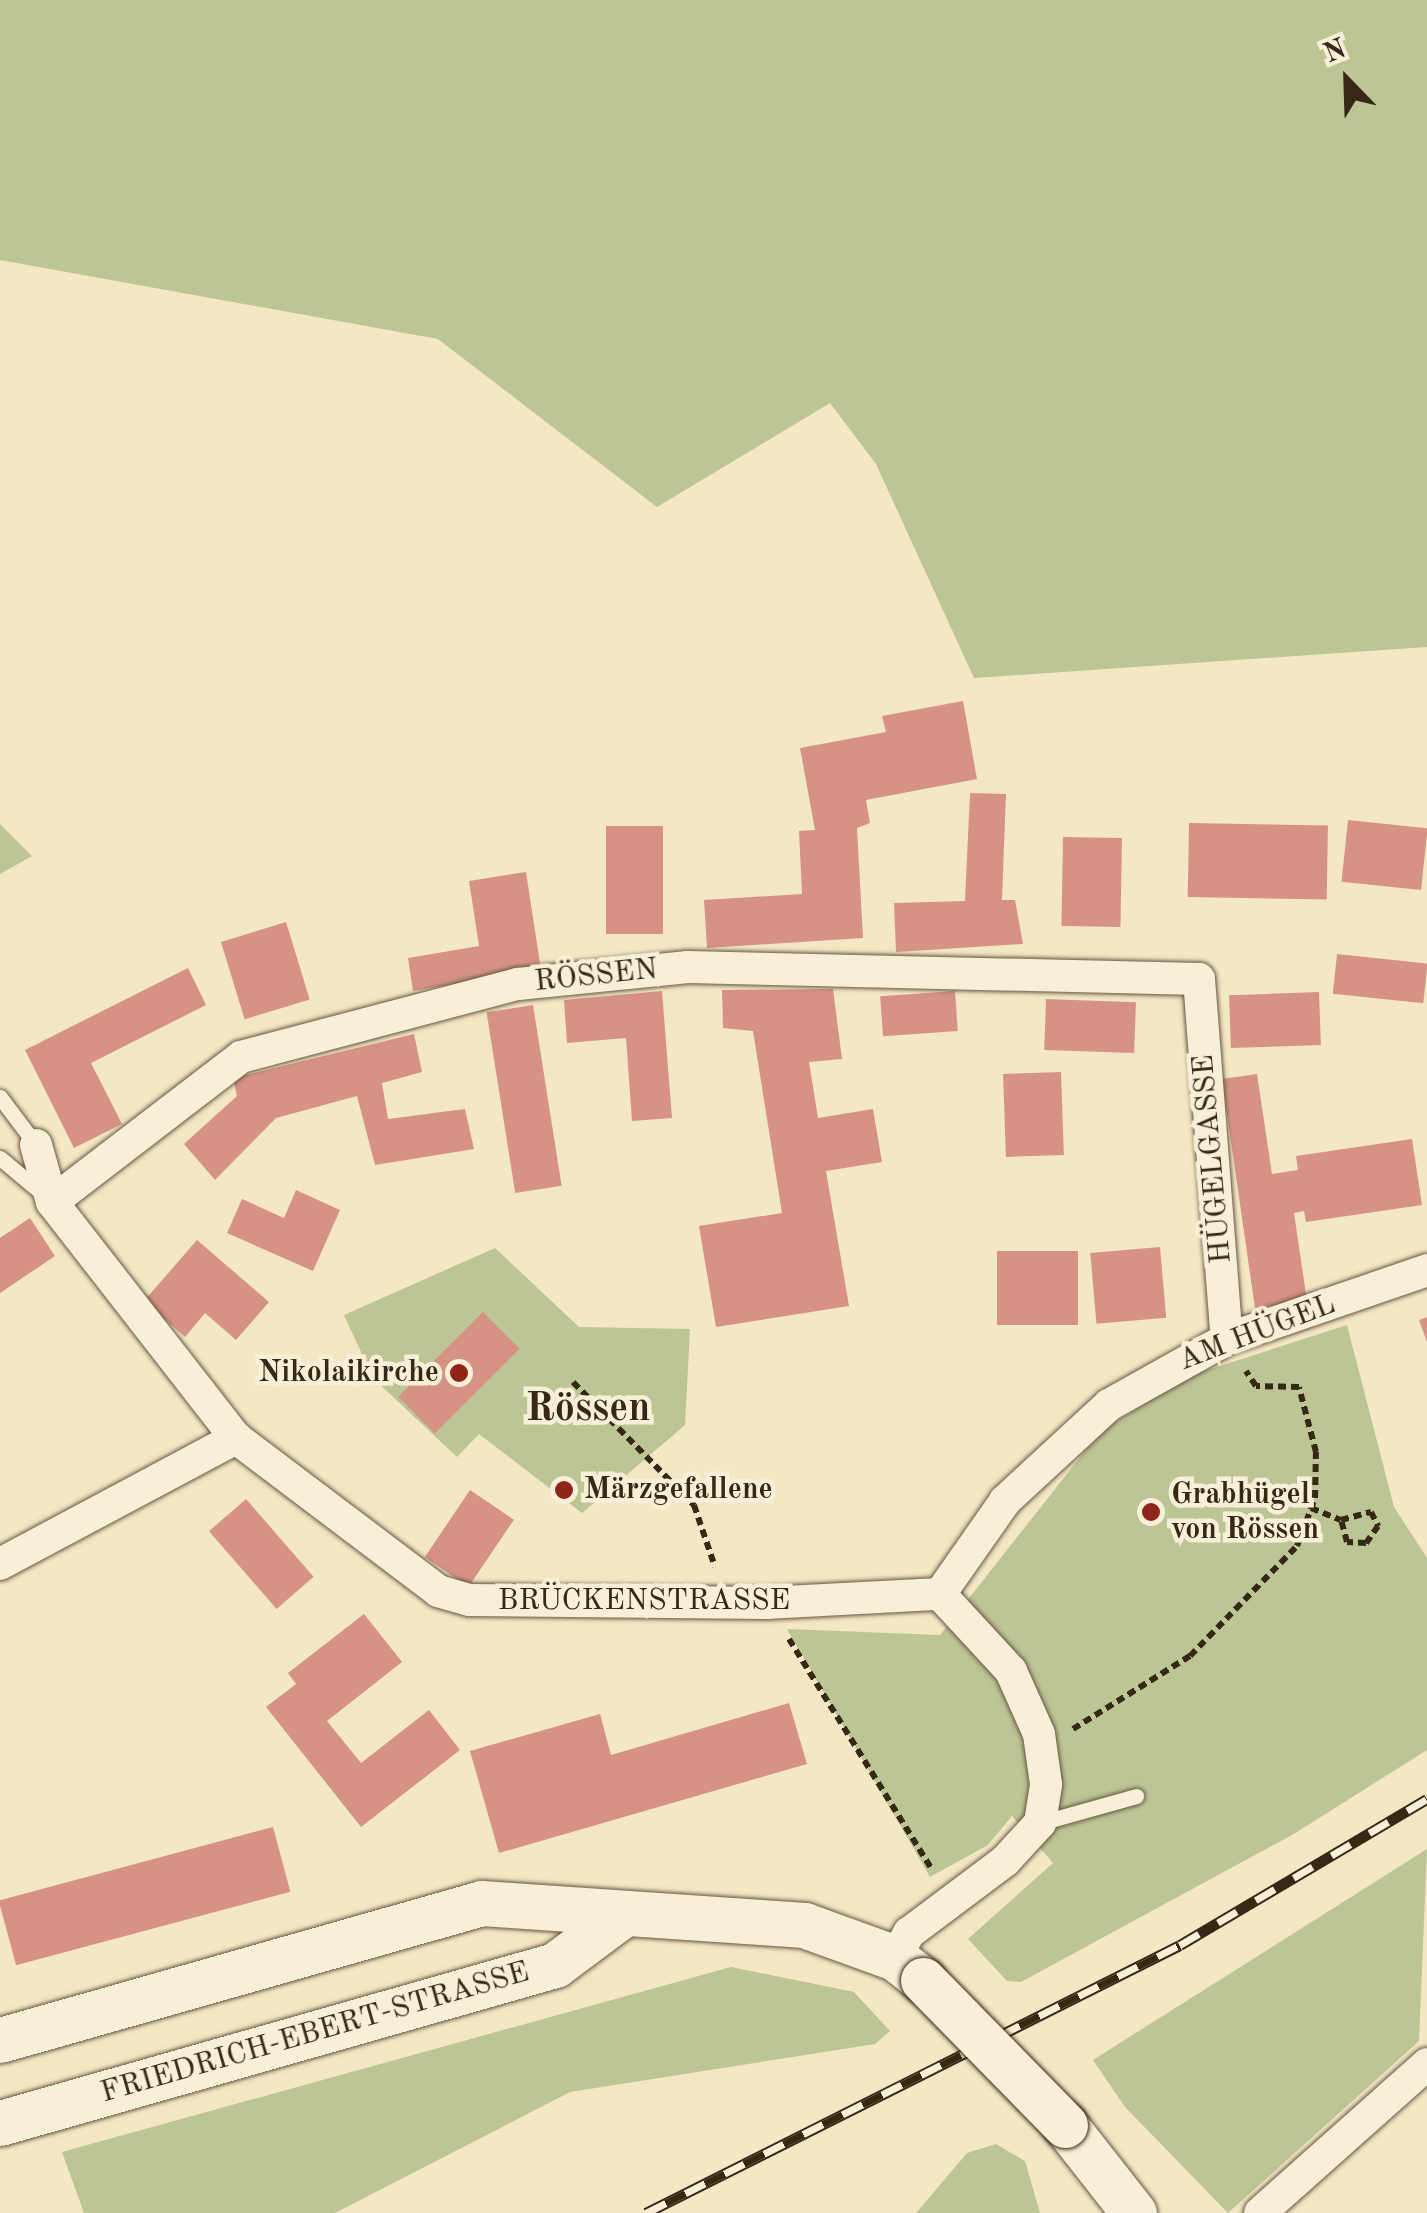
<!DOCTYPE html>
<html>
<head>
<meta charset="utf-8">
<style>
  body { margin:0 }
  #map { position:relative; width:1427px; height:2213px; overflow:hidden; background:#f4e7c4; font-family:"Old Standard TT",serif }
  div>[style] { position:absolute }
  .green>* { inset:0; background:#bcc594 }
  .building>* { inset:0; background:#d69385; transform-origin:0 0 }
  .path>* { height:6px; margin-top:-3px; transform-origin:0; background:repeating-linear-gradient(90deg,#372715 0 8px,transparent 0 13px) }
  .roads { filter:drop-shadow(0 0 2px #665741) drop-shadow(0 0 2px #665741) }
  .lane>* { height:15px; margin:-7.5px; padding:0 7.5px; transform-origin:7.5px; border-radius:7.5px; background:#f8efd9 }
  .street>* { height:32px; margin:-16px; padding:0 16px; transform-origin:16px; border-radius:16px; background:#f8efd9 }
  .secondary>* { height:45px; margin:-22.5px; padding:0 22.5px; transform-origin:22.5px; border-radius:22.5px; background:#f8efd9 }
  .rail>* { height:11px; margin-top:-5.5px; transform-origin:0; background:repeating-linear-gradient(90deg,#f8efd9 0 22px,#372715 0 44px); box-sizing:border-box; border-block:2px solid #372715 }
  .bridges { filter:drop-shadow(0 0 2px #372715) drop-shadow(0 0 2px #372715) }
  .secondary-bridge>* { height:45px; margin:-22.5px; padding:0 22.5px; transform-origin:22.5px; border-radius:22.5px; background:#f8efd9 }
  .dots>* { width:28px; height:28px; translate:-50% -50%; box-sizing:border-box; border:5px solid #f8efd9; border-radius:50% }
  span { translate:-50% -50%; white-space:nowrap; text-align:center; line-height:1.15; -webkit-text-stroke:9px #f8efd9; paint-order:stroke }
  .street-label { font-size:30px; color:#372715 }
  .poi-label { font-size:30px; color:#372715; font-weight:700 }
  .right { translate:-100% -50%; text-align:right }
  .left { translate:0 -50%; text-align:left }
  .district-label { font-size:40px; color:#372715; font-weight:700 }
  .north { position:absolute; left:1297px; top:30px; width:100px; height:100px; -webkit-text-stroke:8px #f8efd9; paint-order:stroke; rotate:337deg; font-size:28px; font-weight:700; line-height:40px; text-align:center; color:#372715 }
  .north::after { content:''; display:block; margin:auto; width:35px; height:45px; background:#372715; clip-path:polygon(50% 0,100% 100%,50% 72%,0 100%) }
</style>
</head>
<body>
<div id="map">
  <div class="green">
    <div style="clip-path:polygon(0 0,1427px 0,1427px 647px,974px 678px,876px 464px,830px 403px,657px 507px,438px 339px,0 260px)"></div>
    <div style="clip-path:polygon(0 824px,32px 856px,0 874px)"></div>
    <div style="clip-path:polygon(495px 1248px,579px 1327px,690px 1329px,685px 1425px,582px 1513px,479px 1434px,457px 1457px,373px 1378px,344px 1315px)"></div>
    <div style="clip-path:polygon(1347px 1325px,1394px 1507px,1427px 1558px,1427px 1750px,1292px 1835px,1021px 1982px,1007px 1981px,968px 1939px,1053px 1863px,1012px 1816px,988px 1845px,930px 1877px,787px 1629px,940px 1635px,1100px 1432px,1189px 1376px)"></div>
    <div style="clip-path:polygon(1427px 1849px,1419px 2041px,1228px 2213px,1125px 2107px,1093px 2060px)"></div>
    <div style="clip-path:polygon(731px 1967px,854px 1992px,890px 2031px,875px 2044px,570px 2092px,335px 2213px,84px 2213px,62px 2152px)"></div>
    <div style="clip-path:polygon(996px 2144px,1025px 2161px,1040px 2213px,916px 2213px,967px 2153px)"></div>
  </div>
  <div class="building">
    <div style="clip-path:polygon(963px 701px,977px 779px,866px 800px,870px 823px,857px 828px,863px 938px,707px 948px,704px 900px,802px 894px,799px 831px,815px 830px,800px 748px,886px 732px,882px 716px)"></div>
    <div style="clip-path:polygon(970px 793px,1006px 794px,1002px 900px,1015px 900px,1023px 944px,896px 952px,894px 903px,965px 901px)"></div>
    <div style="left:1348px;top:820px;width:80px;height:62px;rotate:6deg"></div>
    <div style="left:1189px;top:823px;width:139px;height:74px;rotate:1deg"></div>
    <div style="left:606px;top:826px;width:57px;height:108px"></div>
    <div style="left:1063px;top:837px;width:59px;height:89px;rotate:1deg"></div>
    <div style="clip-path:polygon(526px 872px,541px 970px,413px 991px,408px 958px,479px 946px,469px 881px)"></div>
    <div style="left:286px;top:922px;width:81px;height:68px;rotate:73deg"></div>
    <div style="left:1337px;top:954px;width:91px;height:40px;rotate:6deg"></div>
    <div style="clip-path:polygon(188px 968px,206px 1005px,91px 1063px,122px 1124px,74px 1148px,25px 1050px)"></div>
    <div style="clip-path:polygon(833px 989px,842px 1059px,809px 1062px,818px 1118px,873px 1109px,882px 1162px,826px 1171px,849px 1306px,716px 1327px,699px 1226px,782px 1213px,753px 1031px,723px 1028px,722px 990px)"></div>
    <div style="clip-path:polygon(662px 991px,672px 1118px,632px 1121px,626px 1038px,567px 1043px,564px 1000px)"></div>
    <div style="left:955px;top:991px;width:40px;height:75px;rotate:86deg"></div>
    <div style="left:1319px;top:992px;width:53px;height:90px;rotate:88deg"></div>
    <div style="left:1046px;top:999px;width:90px;height:51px;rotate:2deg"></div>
    <div style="left:533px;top:1005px;width:183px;height:47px;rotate:81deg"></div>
    <div style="clip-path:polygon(414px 1034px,422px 1072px,382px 1083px,388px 1119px,465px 1109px,474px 1149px,375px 1165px,357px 1096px,276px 1118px,215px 1180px,184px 1144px,237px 1096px,233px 1078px)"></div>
    <div style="left:1061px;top:1072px;width:83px;height:58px;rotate:88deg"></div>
    <div style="clip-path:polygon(1257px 1074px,1272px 1174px,1298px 1170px,1296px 1156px,1412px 1139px,1422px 1205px,1306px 1222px,1304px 1211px,1294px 1213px,1307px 1301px,1255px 1308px,1222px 1079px)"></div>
    <div style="clip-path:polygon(296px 1190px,340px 1210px,313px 1271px,227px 1233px,242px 1199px,284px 1218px)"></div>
    <div style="clip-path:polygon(30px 1218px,55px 1256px,0 1293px,0 1238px)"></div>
    <div style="clip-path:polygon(197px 1240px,269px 1302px,236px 1340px,205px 1313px,185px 1337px,144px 1301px)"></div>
    <div style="left:1160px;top:1247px;width:71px;height:70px;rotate:85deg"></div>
    <div style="left:997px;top:1251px;width:81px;height:74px"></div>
    <div style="left:483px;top:1312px;width:52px;height:120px;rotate:45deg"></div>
    <div style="clip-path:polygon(1427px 1317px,1427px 1342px,1419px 1320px)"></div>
    <div style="left:470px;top:1490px;width:53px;height:81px;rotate:34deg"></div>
    <div style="left:246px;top:1499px;width:103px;height:49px;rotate:49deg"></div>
    <div style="clip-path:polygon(364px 1614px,402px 1662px,327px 1721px,361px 1763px,429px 1710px,460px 1750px,361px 1827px,266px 1707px,296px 1684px,288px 1673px)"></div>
    <div style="clip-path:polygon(789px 1703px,807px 1764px,499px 1853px,470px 1751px,600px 1714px,611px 1755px)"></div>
    <div style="left:273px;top:1827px;width:67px;height:284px;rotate:75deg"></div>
  </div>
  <div class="path">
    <div style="left:573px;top:1382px;width:173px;rotate:45.5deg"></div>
    <div style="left:694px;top:1505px;width:65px;rotate:71.3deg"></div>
    <div style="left:1311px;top:1508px;width:32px;rotate:22deg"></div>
    <div style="left:1341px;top:1520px;width:31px;rotate:-15deg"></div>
    <div style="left:1371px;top:1512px;width:16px;rotate:63deg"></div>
    <div style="left:1378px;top:1526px;width:21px;rotate:125deg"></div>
    <div style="left:1366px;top:1543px;width:19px;rotate:-177deg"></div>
    <div style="left:1347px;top:1542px;width:23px;rotate:-105deg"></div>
    <div style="left:789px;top:1639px;width:272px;rotate:58.2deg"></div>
    <div style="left:1073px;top:1729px;width:138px;rotate:-32deg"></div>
    <div style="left:1190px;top:1656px;width:153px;rotate:-45.8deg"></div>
    <div style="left:1297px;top:1546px;width:51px;rotate:-69.4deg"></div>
    <div style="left:1315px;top:1498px;width:46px;rotate:-88.8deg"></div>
    <div style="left:1316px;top:1452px;width:67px;rotate:-104.7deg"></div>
    <div style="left:1299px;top:1387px;width:43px;rotate:-178.7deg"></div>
    <div style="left:1256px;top:1386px;width:18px;rotate:-124deg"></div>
  </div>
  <div class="roads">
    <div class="lane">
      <div style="left:0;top:1097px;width:60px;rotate:53.1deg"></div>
      <div style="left:0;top:1158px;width:56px;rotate:39.9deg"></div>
      <div style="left:1040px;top:1823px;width:100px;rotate:-15.7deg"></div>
    </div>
    <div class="street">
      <div style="left:36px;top:1145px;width:59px;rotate:74.3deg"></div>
      <div style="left:52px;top:1202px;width:299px;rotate:52.1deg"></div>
      <div style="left:236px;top:1438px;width:253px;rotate:37.1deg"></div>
      <div style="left:438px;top:1591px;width:33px;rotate:16deg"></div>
      <div style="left:470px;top:1600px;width:296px;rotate:0.6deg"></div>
      <div style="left:766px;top:1603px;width:174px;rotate:-3deg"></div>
      <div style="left:52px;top:1202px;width:238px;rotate:-37.5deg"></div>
      <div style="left:241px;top:1057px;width:286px;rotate:-14.8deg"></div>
      <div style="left:518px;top:984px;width:171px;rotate:-5.7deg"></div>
      <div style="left:688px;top:967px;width:511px;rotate:1.35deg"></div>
      <div style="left:1199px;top:979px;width:361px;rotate:85.6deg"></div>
      <div style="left:0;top:1564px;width:268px;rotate:-28.1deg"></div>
      <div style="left:940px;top:1594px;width:113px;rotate:-55deg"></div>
      <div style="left:1005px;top:1501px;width:142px;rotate:-42.7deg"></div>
      <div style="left:1109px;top:1405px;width:135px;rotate:-29.2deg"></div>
      <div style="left:1227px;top:1339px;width:212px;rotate:-19deg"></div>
      <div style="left:895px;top:1958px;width:29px;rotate:-61deg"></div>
      <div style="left:909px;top:1933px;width:120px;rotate:-36.9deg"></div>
      <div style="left:1005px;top:1861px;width:52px;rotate:-47.4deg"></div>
      <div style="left:1040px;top:1823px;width:39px;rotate:-81deg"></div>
      <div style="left:1046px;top:1784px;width:50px;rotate:-98deg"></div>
      <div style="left:1039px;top:1734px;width:69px;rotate:-114deg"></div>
      <div style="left:1011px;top:1671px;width:105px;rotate:-132.7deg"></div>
      <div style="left:1260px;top:2213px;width:224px;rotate:-41.7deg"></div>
    </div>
    <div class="secondary">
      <div style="left:0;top:2040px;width:501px;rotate:-15.87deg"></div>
      <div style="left:482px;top:1903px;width:323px;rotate:3.9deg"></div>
      <div style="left:804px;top:1925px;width:97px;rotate:19.9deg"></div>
      <div style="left:895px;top:1958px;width:36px;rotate:38deg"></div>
      <div style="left:0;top:2123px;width:577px;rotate:-15.89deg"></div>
      <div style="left:555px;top:1965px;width:79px;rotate:-36.7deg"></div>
      <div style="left:1065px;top:2125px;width:112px;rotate:51.9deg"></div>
    </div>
  </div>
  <div class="rail">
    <div style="left:646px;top:2213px;width:597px;rotate:-26.65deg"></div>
    <div style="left:1180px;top:1945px;width:287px;rotate:-30.6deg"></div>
  </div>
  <div class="bridges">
    <div class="secondary-bridge">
      <div style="left:923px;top:1980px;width:203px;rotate:45.6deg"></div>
    </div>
  </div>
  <div class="dots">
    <div style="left:459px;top:1373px;background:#8f2418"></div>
    <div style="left:564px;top:1490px;background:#8f2418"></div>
    <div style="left:1151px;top:1512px;background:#8f2418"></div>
  </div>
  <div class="street-label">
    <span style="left:596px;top:976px;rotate:-6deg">RÖSSEN</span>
    <span style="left:1213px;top:1159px;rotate:-95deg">HÜGELGASSE</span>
    <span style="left:1257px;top:1333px;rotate:-21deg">AM HÜGEL</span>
    <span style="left:644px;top:1601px">BRÜCKENSTRASSE</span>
    <span style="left:315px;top:2033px;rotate:-16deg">FRIEDRICH-EBERT-STRASSE</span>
  </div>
  <div class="poi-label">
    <span class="right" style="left:439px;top:1373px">Nikolaikirche</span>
    <span class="left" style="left:584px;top:1490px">Märzgefallene</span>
    <span class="left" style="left:1171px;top:1512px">Grabhügel<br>von Rössen</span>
  </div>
  <div class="district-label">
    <span style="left:588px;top:1410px">Rössen</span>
  </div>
  <div class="north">N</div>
</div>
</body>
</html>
